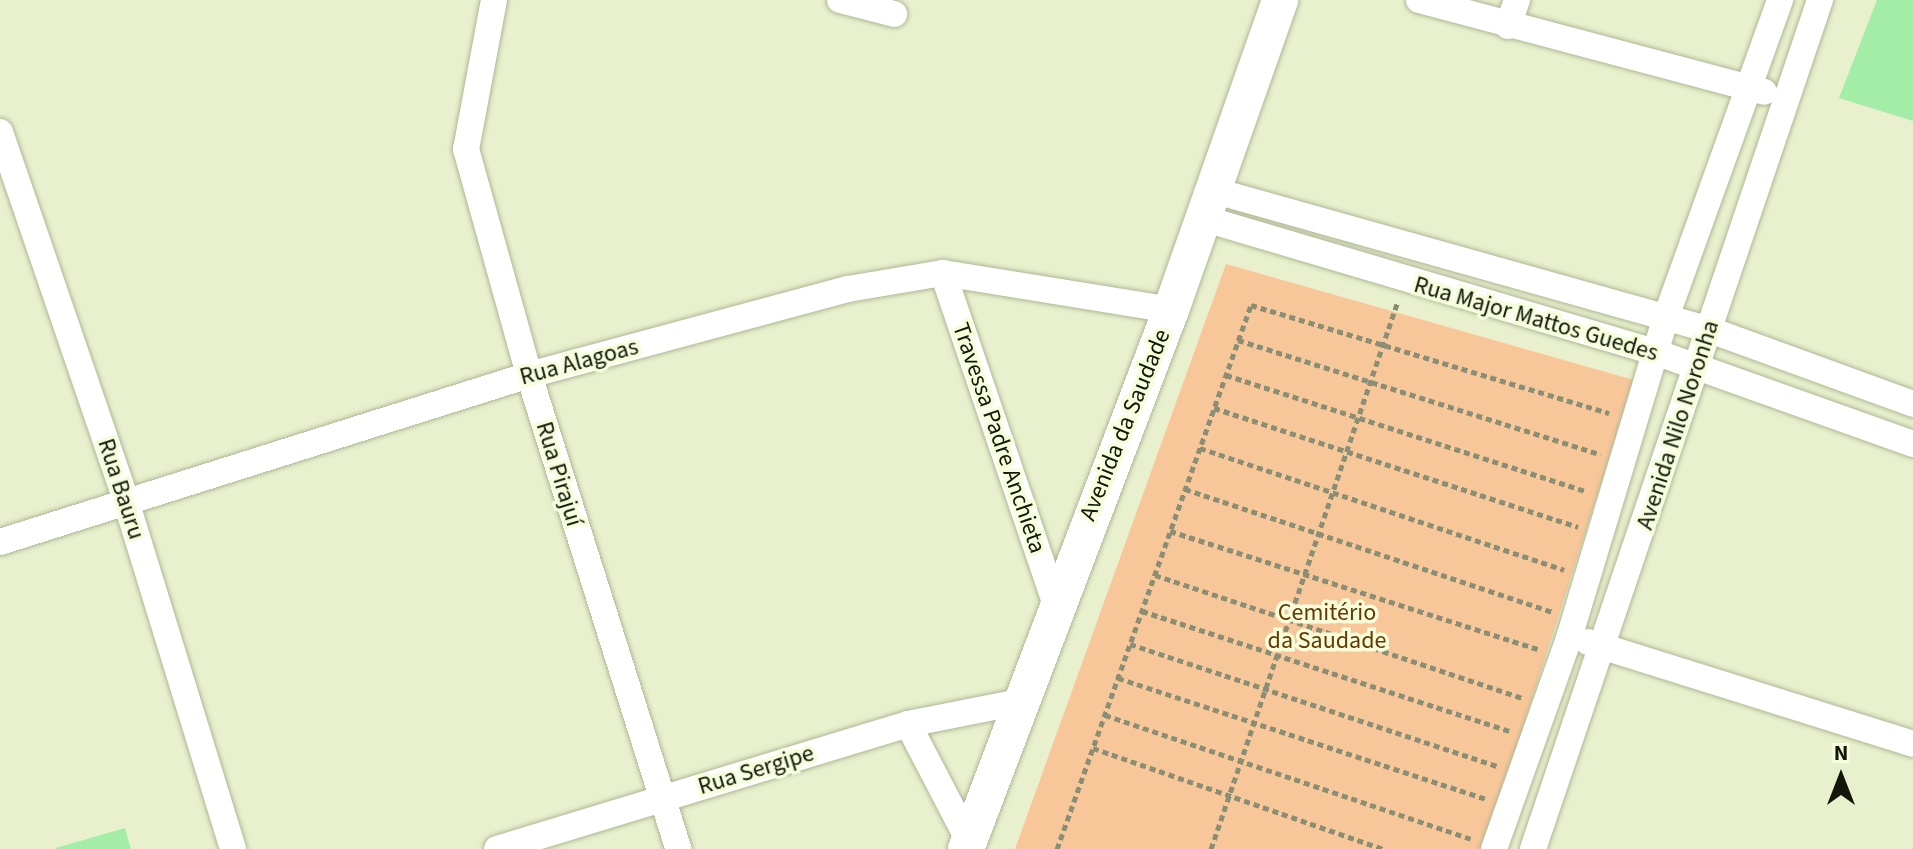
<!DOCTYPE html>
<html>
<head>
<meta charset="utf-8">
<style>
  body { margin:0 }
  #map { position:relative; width:1913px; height:849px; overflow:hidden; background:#e8f0cd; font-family:"Source Sans 3",sans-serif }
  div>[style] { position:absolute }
  .green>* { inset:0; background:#f8c799 }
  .building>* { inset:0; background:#a3eda6 }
  .path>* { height:5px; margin-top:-2.5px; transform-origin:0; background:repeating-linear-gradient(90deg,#898e75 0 6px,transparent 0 10px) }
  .roads { filter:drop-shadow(0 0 2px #afb796) drop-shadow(0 0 2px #afb796) }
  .street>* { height:26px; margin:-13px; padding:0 13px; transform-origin:13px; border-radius:13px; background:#fff }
  .secondary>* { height:36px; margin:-18px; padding:0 18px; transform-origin:18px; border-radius:18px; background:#fff }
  span { translate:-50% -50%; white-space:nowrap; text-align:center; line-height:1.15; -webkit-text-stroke:7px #f5fddb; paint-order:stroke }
  .street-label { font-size:24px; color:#14160a }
  .park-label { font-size:24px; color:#663900 }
  .north { position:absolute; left:1801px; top:737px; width:80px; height:80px; -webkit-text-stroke:6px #f5fddb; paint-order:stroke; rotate:0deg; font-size:22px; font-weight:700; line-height:32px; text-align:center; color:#14160a }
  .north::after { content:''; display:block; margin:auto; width:28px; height:36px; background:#14160a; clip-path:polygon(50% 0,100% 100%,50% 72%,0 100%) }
</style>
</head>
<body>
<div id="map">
  <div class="green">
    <div style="clip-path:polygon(1226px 264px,1634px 380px,1484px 849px,1015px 849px)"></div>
  </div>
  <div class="building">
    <div style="clip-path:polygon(1877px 0,1913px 0,1913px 121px,1839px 98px)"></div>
    <div style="clip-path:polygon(125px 828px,131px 849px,56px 849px,56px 848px)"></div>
  </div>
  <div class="path">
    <div style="left:1238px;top:340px;width:380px;rotate:17.5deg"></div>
    <div style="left:1226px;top:375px;width:378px;rotate:17.9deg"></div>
    <div style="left:1214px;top:408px;width:383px;rotate:18.1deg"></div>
    <div style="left:1200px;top:448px;width:384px;rotate:18.5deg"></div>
    <div style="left:1185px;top:489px;width:387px;rotate:18.5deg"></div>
    <div style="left:1170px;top:531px;width:386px;rotate:17.8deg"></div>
    <div style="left:1155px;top:575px;width:387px;rotate:18.5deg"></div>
    <div style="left:1142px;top:611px;width:387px;rotate:18.1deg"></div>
    <div style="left:1130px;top:644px;width:387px;rotate:18.4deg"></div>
    <div style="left:1118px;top:678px;width:388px;rotate:18.2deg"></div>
    <div style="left:1105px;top:715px;width:386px;rotate:18.7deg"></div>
    <div style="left:1093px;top:748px;width:307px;rotate:19.2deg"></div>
    <div style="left:1057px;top:849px;width:578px;rotate:-70.37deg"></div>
    <div style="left:1251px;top:305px;width:374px;rotate:16.8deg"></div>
    <div style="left:1211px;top:849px;width:579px;rotate:-71.16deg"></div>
  </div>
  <div class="roads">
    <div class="street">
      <div style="left:494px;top:0;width:152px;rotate:100.6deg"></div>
      <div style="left:466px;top:149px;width:235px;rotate:74.4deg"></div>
      <div style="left:529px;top:375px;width:497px;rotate:72.5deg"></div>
      <div style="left:840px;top:0;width:56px;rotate:14.5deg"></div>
      <div style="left:1419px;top:0;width:357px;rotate:14.9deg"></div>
      <div style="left:1508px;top:26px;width:28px;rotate:-71deg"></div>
      <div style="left:0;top:132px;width:390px;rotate:71.1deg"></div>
      <div style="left:126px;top:501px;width:364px;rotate:72.9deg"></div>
      <div style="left:1212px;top:190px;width:517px;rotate:15.7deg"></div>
      <div style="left:1710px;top:330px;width:216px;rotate:20deg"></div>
      <div style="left:1202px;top:218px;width:472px;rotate:16.5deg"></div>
      <div style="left:1655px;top:352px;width:274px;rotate:19.6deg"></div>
      <div style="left:943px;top:273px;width:348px;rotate:71.2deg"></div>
      <div style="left:0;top:542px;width:555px;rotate:-17.52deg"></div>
      <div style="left:529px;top:375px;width:330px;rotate:-15.1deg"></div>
      <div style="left:848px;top:289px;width:96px;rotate:-9.6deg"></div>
      <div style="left:943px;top:273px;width:231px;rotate:9.2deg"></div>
      <div style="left:1588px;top:642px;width:341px;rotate:17.4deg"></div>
      <div style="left:908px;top:724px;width:132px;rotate:62.5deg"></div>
      <div style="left:497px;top:849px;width:430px;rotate:-16.9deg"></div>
      <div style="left:908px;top:724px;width:113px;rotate:-11.2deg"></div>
      <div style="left:1494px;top:849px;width:224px;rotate:-70.4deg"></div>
      <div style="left:1569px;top:638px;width:335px;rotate:-73.2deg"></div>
      <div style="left:1666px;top:317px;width:337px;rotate:-70.2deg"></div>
      <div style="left:1533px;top:849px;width:896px;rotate:-71.32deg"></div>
    </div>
    <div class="secondary">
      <div style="left:966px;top:849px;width:577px;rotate:-69.18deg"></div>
      <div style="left:1171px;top:310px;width:329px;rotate:-70.6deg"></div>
    </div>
  </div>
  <div class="street-label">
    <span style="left:1536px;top:319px;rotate:16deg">Rua Major Mattos Guedes</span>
    <span style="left:579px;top:362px;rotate:-15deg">Rua Alagoas</span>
    <span style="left:1125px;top:425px;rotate:-68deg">Avenida da Saudade</span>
    <span style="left:1678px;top:425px;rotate:-72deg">Avenida Nilo Noronha</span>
    <span style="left:999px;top:438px;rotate:71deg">Travessa Padre Anchieta</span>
    <span style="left:559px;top:474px;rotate:73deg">Rua Pirajuí</span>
    <span style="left:121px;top:489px;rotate:72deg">Rua Bauru</span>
    <span style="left:756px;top:770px;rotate:-17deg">Rua Sergipe</span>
  </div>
  <div class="park-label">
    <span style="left:1327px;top:627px">Cemitério<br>da Saudade</span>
  </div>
  <div class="north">N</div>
</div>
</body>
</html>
